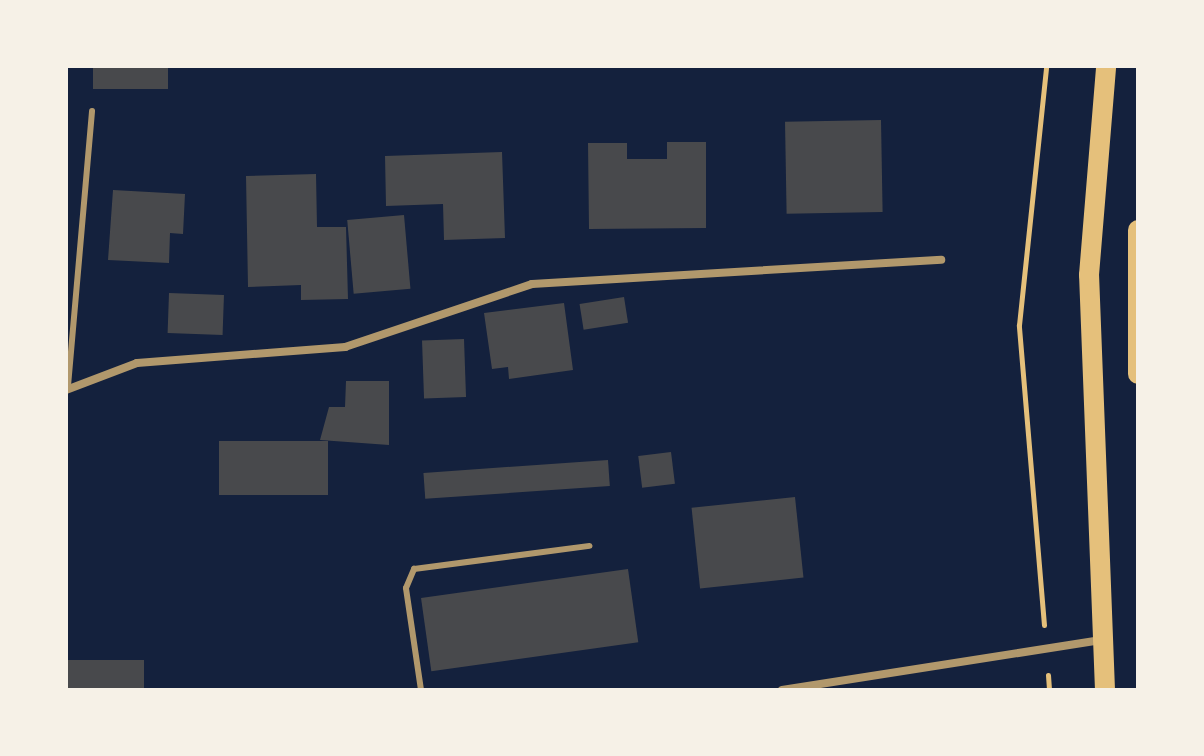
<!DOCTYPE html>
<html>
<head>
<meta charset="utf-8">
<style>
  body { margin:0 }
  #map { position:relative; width:1204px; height:756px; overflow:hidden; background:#14213d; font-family:"DejaVu Sans",sans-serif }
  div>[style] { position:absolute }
  .building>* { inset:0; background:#48494c; transform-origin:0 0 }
  .path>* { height:5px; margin:-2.5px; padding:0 2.5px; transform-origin:2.5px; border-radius:2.5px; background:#e5c07b }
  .service>* { height:6px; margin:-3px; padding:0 3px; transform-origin:3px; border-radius:3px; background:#b1986c }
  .minor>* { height:8px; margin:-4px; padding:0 4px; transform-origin:4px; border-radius:4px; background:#b1986c }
  .primary>* { height:20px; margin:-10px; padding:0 10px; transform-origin:10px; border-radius:10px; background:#e5c07b }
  span { translate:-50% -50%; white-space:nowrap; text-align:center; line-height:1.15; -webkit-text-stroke:7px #f6f1e7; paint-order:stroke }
  .frame { position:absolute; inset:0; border:68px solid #f6f1e7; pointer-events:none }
</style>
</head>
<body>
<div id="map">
  <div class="building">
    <div style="left:93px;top:66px;width:75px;height:23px"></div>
    <div style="left:881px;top:120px;width:92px;height:96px;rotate:89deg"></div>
    <div style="clip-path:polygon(667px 142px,706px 142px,706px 228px,589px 229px,588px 143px,627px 143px,627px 159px,667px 159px)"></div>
    <div style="clip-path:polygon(502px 152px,505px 238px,444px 240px,443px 204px,386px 206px,385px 156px)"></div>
    <div style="clip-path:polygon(316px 174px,317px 227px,346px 227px,348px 299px,301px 300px,301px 285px,248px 287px,246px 176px)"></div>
    <div style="clip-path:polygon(113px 190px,185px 194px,183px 234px,170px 233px,169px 263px,108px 260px)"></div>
    <div style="left:404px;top:215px;width:74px;height:57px;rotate:85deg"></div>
    <div style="left:169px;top:293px;width:55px;height:40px;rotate:2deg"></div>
    <div style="left:624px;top:297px;width:26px;height:45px;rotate:81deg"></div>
    <div style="clip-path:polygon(564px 303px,573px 370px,509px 379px,508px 367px,492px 369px,484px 313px)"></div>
    <div style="left:464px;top:339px;width:58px;height:42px;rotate:88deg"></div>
    <div style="clip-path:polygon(346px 381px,389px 381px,389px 445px,320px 440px,329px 407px,345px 407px)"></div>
    <div style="left:219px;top:441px;width:109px;height:54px"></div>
    <div style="left:671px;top:452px;width:32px;height:33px;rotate:83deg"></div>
    <div style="left:608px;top:460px;width:26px;height:185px;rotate:86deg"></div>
    <div style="left:795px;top:497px;width:81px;height:104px;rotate:84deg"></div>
    <div style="left:628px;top:569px;width:74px;height:209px;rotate:82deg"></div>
    <div style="left:66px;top:660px;width:78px;height:30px"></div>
  </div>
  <div class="path">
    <div style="left:1044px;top:625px;width:301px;rotate:-94.8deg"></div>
    <div style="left:1019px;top:325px;width:260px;rotate:-84deg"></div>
    <div style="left:1048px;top:675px;width:15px;rotate:86deg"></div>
  </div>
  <div class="service">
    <div style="left:68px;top:386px;width:276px;rotate:-85deg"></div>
    <div style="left:421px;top:690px;width:103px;rotate:-98.4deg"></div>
    <div style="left:406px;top:588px;width:21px;rotate:-67deg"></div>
    <div style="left:414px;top:569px;width:177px;rotate:-7.5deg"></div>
  </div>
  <div class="minor">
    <div style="left:66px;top:390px;width:76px;rotate:-20.8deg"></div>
    <div style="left:137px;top:363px;width:209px;rotate:-4.4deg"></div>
    <div style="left:345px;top:347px;width:197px;rotate:-18.6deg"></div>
    <div style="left:532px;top:284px;width:410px;rotate:-3.4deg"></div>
    <div style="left:782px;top:690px;width:323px;rotate:-8.9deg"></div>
  </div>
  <div class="primary">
    <div style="left:1138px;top:230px;width:144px;rotate:90deg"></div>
    <div style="left:1105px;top:690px;width:415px;rotate:-92.2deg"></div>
    <div style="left:1089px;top:275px;width:210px;rotate:-85.3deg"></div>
  </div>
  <div class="frame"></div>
</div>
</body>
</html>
